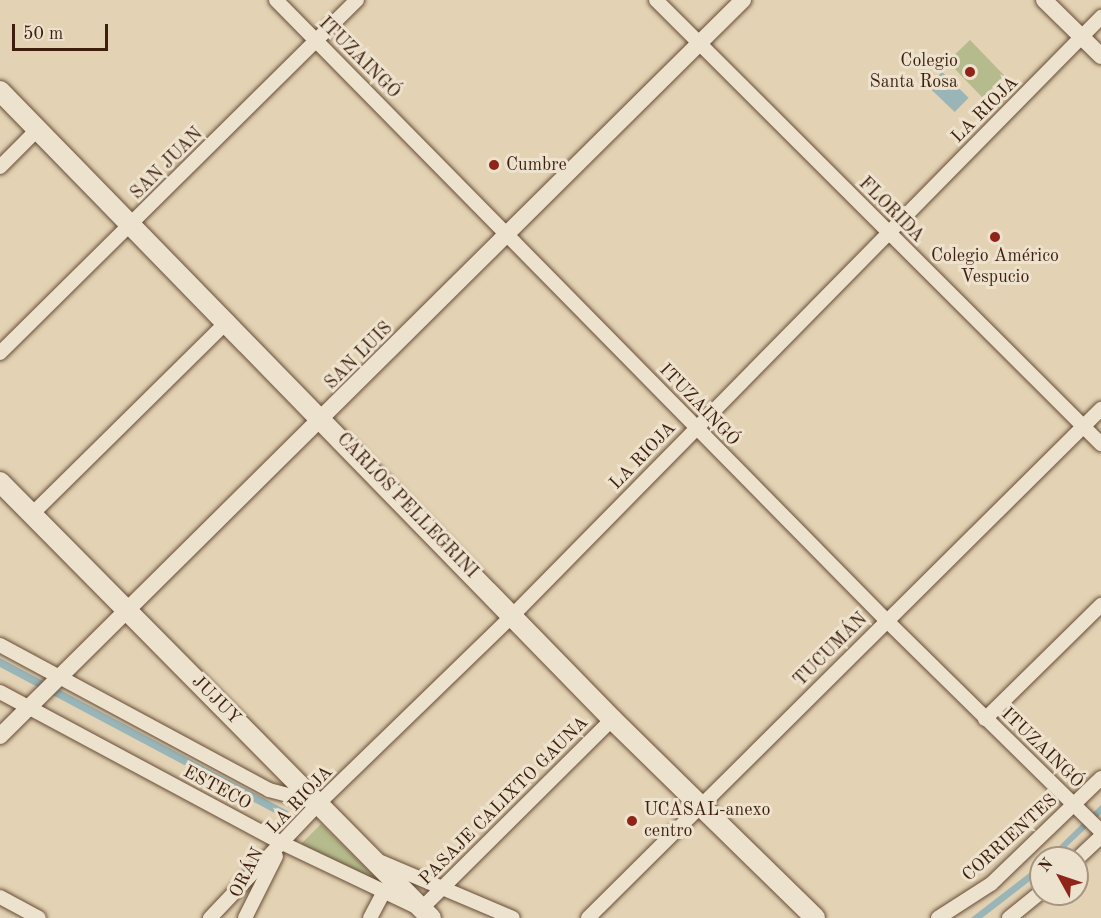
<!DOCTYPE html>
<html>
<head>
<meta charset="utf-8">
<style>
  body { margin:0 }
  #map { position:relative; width:1101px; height:918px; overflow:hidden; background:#e3d2b3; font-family:"Old Standard TT",serif }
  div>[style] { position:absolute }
  .green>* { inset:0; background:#b5bb8c; transform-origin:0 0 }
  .water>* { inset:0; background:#99b5b7; transform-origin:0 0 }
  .roads { filter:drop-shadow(0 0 2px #674c37) drop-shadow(0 0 2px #674c37) }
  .minor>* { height:14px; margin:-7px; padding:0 7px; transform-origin:7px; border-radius:7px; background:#ede2ce }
  .tertiary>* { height:16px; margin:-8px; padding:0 8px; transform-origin:8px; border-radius:8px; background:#ede2ce }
  .secondary>* { height:20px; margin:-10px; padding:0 10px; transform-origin:10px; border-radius:10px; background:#ede2ce }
  .dots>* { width:16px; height:16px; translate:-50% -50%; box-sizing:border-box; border:3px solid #ede2ce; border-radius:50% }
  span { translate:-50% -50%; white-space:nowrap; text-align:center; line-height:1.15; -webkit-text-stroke:6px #ede2ce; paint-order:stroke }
  .street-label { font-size:18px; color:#3e1f0e }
  .poi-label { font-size:18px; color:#3e1f0e }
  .right { translate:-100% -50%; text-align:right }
  .left { translate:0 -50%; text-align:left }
  .north { position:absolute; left:1029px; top:846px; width:60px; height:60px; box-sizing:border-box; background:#ede2ce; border:2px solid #a79481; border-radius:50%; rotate:310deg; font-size:16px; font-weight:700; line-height:24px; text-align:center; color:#3e1f0e }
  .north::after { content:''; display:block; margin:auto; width:21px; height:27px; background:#8f2418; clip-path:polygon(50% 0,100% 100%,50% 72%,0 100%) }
  .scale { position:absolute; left:12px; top:24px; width:96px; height:27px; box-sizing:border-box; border:3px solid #3e1f0e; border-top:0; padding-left:8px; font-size:18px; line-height:21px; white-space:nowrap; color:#3e1f0e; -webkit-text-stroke:4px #ede2ce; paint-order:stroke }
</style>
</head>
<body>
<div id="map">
  <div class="green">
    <div style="left:970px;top:40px;width:50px;height:31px;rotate:46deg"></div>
    <div style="clip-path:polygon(321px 824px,377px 879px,373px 884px,300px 845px)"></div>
  </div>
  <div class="water">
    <div style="left:942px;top:72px;width:37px;height:20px;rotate:44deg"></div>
    <div style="left:0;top:658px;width:327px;height:8px;rotate:28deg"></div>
    <div style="clip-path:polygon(1101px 805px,1101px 814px,1055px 858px,1047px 858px)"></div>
    <div style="clip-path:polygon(1041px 864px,1039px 874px,982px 918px,971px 918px)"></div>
  </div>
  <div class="roads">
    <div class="minor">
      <div style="left:276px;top:0;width:870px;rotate:45.47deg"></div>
      <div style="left:886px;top:620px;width:301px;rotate:44.5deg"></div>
      <div style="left:656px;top:0;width:629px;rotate:44.94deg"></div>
      <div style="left:0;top:167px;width:54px;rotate:-45deg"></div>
      <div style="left:0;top:353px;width:502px;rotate:-44.68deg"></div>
      <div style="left:32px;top:514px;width:275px;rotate:-44.6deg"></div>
      <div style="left:0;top:645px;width:306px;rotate:28.3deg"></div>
      <div style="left:269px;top:790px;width:47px;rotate:14.9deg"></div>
      <div style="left:0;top:692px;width:320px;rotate:28.2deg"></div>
      <div style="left:282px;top:843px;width:154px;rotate:25.4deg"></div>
      <div style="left:421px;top:909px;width:269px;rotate:-44.8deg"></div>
      <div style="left:985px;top:719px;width:163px;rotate:-44.5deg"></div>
      <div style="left:1077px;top:859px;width:33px;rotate:-43deg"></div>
      <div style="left:381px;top:862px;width:143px;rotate:23deg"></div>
      <div style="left:0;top:897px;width:44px;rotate:28.3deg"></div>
      <div style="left:210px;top:918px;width:158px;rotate:-46.5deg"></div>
      <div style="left:319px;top:803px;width:270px;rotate:-44.1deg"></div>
      <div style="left:513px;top:615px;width:839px;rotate:-45.48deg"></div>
      <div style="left:245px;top:918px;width:69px;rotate:-63.4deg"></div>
      <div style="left:370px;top:918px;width:27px;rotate:-62deg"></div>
      <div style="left:588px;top:918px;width:723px;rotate:-44.78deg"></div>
      <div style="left:938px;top:918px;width:63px;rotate:-32.7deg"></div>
      <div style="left:991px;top:884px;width:153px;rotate:-43.9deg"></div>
      <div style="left:1009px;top:918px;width:41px;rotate:-39.1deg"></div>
    </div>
    <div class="tertiary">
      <div style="left:1044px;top:0;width:80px;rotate:44.5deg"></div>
      <div style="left:0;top:736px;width:1046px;rotate:-44.73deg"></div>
    </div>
    <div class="secondary">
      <div style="left:0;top:91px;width:877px;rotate:45.74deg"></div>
      <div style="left:612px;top:719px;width:284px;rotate:44.4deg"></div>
      <div style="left:0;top:482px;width:613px;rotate:45.33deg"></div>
    </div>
  </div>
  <div class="dots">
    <div style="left:970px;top:72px;background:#8f2418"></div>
    <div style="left:494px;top:165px;background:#8f2418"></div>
    <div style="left:995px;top:237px;background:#8f2418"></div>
    <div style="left:632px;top:821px;background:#8f2418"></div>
  </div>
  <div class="street-label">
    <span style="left:359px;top:58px;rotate:45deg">ITUZAINGÓ</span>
    <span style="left:985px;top:110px;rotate:-45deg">LA RIOJA</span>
    <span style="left:167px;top:164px;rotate:-45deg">SAN JUAN</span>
    <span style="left:891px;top:210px;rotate:45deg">FLORIDA</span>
    <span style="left:359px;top:356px;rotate:-45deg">SAN LUIS</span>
    <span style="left:699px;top:405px;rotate:46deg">ITUZAINGÓ</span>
    <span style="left:643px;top:456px;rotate:-46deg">LA RIOJA</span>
    <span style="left:407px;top:506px;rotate:46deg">CARLOS PELLEGRINI</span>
    <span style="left:831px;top:650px;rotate:-45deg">TUCUMÁN</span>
    <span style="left:216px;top:700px;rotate:45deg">JUJUY</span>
    <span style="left:1042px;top:748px;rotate:44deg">ITUZAINGÓ</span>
    <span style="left:217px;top:788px;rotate:28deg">ESTECO</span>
    <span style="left:300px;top:800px;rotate:-46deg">LA RIOJA</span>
    <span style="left:504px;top:801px;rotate:-45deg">PASAJE CALIXTO GAUNA</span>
    <span style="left:1010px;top:838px;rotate:-42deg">CORRIENTES</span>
    <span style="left:247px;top:873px;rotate:-63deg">ORÁN</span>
  </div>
  <div class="poi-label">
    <span class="right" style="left:958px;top:72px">Colegio<br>Santa Rosa</span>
    <span class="left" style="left:506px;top:165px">Cumbre</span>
    <span style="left:995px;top:267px">Colegio Américo<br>Vespucio</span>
    <span class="left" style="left:644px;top:821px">UCASAL-anexo<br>centro</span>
  </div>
  <div class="north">N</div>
  <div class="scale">50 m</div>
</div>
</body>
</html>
